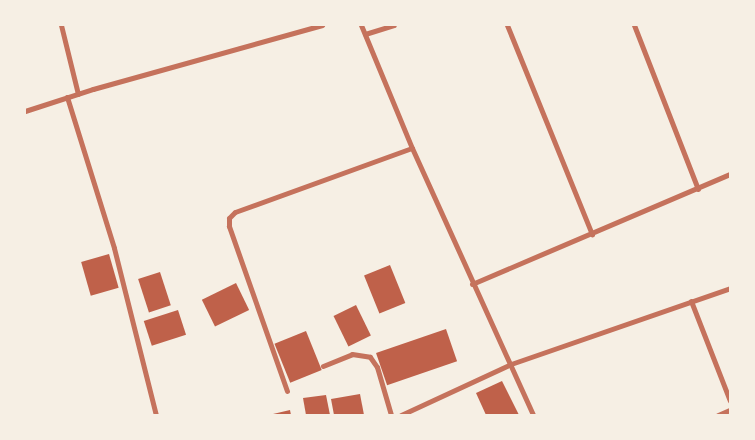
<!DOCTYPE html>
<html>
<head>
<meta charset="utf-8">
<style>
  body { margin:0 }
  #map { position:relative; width:755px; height:440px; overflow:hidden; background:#f6efe4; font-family:"Archivo Narrow",sans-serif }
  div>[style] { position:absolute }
  .building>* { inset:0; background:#bf614a; transform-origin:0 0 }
  .minor>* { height:5px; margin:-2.5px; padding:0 2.5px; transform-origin:2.5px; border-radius:2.5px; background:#c5725c }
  span { translate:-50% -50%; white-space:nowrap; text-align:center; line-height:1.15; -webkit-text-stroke:4px #f6efe4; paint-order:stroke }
  .frame { position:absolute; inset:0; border:26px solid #f6efe4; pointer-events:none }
</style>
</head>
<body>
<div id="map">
  <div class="building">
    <div style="left:109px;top:254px;width:35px;height:29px;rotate:74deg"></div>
    <div style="left:390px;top:265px;width:41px;height:28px;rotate:68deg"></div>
    <div style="left:160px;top:272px;width:35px;height:23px;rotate:72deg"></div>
    <div style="left:236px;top:283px;width:30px;height:38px;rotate:64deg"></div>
    <div style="left:356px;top:305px;width:34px;height:25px;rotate:64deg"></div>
    <div style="left:178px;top:310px;width:26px;height:36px;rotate:72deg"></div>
    <div style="left:446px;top:329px;width:34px;height:74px;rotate:71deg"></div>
    <div style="left:306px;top:331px;width:42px;height:34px;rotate:68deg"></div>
    <div style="clip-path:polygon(502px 381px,519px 415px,486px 415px,476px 393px)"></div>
    <div style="clip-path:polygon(360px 394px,364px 415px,334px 415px,331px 399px)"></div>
    <div style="clip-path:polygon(326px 395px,330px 415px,306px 415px,303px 398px)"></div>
    <div style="clip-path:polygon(290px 410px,291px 415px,273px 415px,273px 414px)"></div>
  </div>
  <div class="minor">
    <div style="left:61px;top:25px;width:71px;rotate:76.2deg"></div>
    <div style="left:361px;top:25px;width:133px;rotate:67.5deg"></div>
    <div style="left:412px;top:148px;width:293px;rotate:65.6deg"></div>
    <div style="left:507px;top:25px;width:226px;rotate:67.9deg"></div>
    <div style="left:634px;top:25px;width:176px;rotate:68.7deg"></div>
    <div style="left:365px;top:34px;width:30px;rotate:-17deg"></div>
    <div style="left:67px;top:97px;width:158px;rotate:72.7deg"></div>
    <div style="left:114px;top:248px;width:172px;rotate:75.9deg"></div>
    <div style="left:25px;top:111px;width:71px;rotate:-17.9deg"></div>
    <div style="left:93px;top:89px;width:238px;rotate:-15.6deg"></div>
    <div style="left:472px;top:284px;width:280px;rotate:-23.1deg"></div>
    <div style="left:691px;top:301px;width:107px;rotate:68.7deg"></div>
    <div style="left:323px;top:366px;width:31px;rotate:-22deg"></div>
    <div style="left:352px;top:354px;width:18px;rotate:9deg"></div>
    <div style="left:370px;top:357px;width:12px;rotate:55deg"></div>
    <div style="left:377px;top:367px;width:50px;rotate:73.7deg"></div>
    <div style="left:287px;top:391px;width:175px;rotate:-109.4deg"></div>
    <div style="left:229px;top:226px;width:8px;rotate:-90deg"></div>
    <div style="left:229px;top:218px;width:8px;rotate:-45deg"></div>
    <div style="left:235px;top:212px;width:188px;rotate:-19.9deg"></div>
    <div style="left:401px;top:415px;width:121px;rotate:-24.9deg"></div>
    <div style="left:511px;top:364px;width:232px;rotate:-19.1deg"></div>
    <div style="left:718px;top:415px;width:13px;rotate:-23deg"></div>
  </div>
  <div class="frame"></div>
</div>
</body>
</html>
